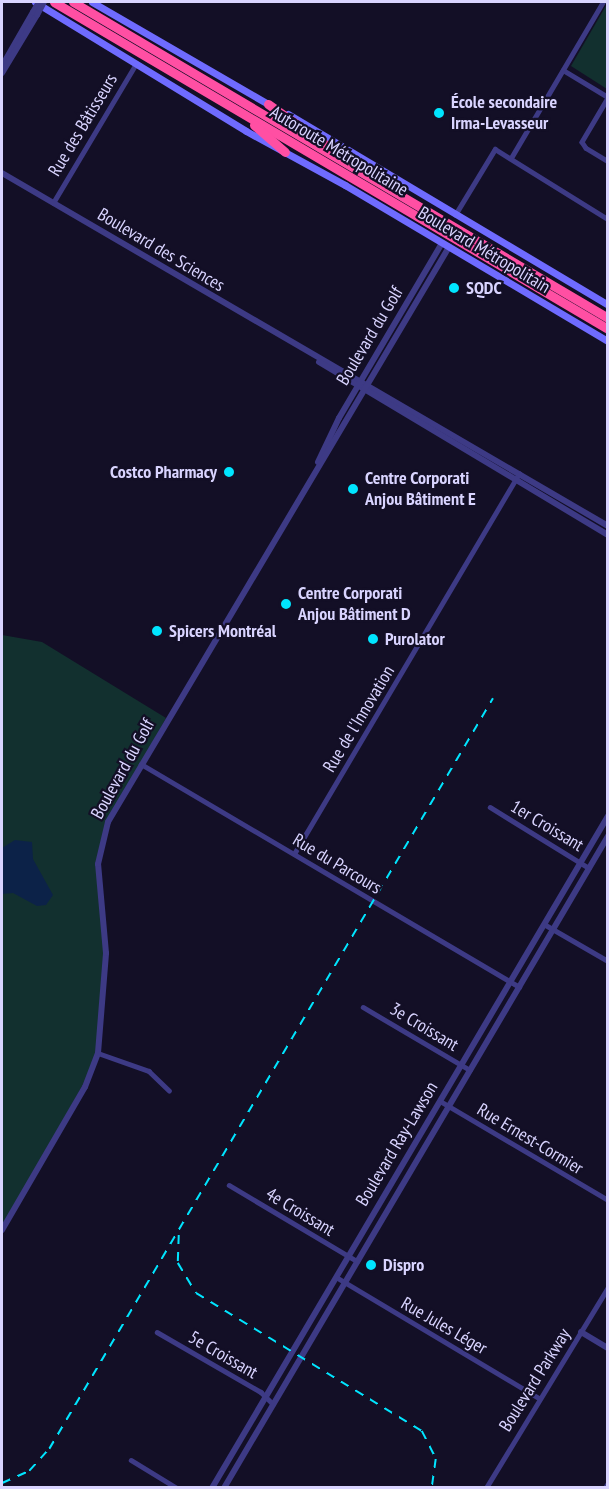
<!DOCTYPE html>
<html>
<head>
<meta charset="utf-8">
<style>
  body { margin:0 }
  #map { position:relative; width:609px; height:1489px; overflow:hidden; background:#130f26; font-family:"PT Sans Narrow",sans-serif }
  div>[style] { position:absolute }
  .green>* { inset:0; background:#12302f }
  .water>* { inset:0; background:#0c2248 }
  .minor>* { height:4.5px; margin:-2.25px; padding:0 2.25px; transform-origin:2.25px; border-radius:2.25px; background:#3d3a85 }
  .tertiary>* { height:6px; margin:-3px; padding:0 3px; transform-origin:3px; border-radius:3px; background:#3d3a85 }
  .secondary>* { height:7px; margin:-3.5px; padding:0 3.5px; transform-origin:3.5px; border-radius:3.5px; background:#6f6bff }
  .motorway>* { height:9px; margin:-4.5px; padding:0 4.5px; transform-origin:4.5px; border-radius:4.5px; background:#ff4fa3 }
  .rail>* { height:1.5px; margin-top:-0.75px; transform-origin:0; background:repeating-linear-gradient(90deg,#00e5ff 0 9px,transparent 0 17px) }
  .tertiary-bridge>* { height:6px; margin:-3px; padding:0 3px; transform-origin:3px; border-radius:3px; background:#3d3a85 }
  .dots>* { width:16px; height:16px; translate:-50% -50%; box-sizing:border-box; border:3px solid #130f26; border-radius:50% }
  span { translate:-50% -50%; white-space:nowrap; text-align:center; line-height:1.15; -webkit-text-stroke:4.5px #130f26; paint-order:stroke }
  .poi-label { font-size:18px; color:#d9d4ff; font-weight:700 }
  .left { translate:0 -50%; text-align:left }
  .right { translate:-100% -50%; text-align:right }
  .street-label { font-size:18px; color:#d9d4ff }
  .frame { position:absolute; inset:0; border:3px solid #d9d4ff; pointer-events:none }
</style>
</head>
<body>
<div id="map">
  <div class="green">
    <div style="clip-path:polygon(607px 4px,607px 89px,571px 66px)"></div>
    <div style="clip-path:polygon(2px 635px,42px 642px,166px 718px,108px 822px,98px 864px,105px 937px,95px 1063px,2px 1229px)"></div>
  </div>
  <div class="water">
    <div style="clip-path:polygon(15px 840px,32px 842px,33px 859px,53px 895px,46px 905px,37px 906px,13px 893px,2px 894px,2px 848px)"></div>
  </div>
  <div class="minor">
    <div style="left:563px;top:70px;width:52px;rotate:31deg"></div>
    <div style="left:608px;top:98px;width:51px;rotate:120.6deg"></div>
    <div style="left:582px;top:142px;width:7px;rotate:56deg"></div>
    <div style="left:586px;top:148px;width:26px;rotate:31deg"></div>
    <div style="left:511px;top:158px;width:181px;rotate:-59.5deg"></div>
    <div style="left:53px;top:203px;width:162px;rotate:-59.2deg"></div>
    <div style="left:455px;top:215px;width:77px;rotate:-58.8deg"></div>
    <div style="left:495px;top:149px;width:133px;rotate:31.8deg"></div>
    <div style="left:141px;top:764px;width:439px;rotate:30.5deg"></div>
    <div style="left:490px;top:807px;width:116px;rotate:31.6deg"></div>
    <div style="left:294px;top:854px;width:442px;rotate:-59.4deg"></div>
    <div style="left:544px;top:924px;width:74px;rotate:30deg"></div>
    <div style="left:363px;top:1007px;width:124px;rotate:30.5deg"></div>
    <div style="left:98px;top:1053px;width:54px;rotate:19.4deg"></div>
    <div style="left:149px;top:1071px;width:28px;rotate:44deg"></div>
    <div style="left:440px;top:1101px;width:195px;rotate:30.5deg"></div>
    <div style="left:229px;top:1185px;width:149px;rotate:30.7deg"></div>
    <div style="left:336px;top:1277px;width:236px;rotate:30.8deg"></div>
    <div style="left:157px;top:1332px;width:120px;rotate:30deg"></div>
    <div style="left:261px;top:1392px;width:17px;rotate:45deg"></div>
    <div style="left:131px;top:1460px;width:54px;rotate:31.3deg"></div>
    <div style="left:486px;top:1488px;width:235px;rotate:-58.7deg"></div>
    <div style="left:605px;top:1488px;width:6px;rotate:-59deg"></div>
  </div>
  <div class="tertiary">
    <div style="left:2px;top:66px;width:62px;rotate:-60.1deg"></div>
    <div style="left:2px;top:73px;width:68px;rotate:-58.9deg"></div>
    <div style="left:2px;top:173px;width:701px;rotate:30.22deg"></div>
    <div style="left:319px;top:362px;width:337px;rotate:30.9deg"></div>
    <div style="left:318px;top:462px;width:49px;rotate:-64.5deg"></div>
    <div style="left:339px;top:418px;width:203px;rotate:-59.5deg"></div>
    <div style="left:2px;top:1230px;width:165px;rotate:-59.9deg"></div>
    <div style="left:85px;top:1087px;width:36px;rotate:-69deg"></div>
    <div style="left:98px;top:1053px;width:100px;rotate:-85.4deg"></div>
    <div style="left:106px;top:953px;width:89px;rotate:-95.1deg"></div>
    <div style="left:98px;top:864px;width:43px;rotate:-76.6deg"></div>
    <div style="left:108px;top:822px;width:669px;rotate:-59.33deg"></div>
    <div style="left:581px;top:1332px;width:31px;rotate:31deg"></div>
    <div style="left:212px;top:1488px;width:780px;rotate:-59.49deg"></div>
    <div style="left:224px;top:1488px;width:757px;rotate:-59.5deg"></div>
  </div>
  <div class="secondary">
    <div style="left:35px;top:2px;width:247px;rotate:31.4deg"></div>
    <div style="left:246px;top:131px;width:113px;rotate:28.6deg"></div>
    <div style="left:345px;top:185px;width:306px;rotate:30.7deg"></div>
    <div style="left:92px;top:2px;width:206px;rotate:30.1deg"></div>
    <div style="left:288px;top:114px;width:373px;rotate:30.8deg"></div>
  </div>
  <div class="motorway">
    <div style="left:54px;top:2px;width:643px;rotate:30.55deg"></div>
    <div style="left:73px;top:2px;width:621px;rotate:30.57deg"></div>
    <div style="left:268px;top:104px;width:83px;rotate:35.2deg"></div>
    <div style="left:254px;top:125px;width:41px;rotate:41.1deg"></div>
  </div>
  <div class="rail">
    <div style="left:179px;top:1235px;width:28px;rotate:92deg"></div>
    <div style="left:178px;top:1263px;width:35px;rotate:59deg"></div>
    <div style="left:196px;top:1293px;width:265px;rotate:31.4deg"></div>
    <div style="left:422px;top:1431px;width:31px;rotate:63deg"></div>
    <div style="left:436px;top:1459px;width:29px;rotate:98deg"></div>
    <div style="left:2px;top:1483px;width:30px;rotate:-24deg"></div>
    <div style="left:29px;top:1471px;width:30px;rotate:-48deg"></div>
    <div style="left:49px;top:1449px;width:872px;rotate:-59.41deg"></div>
  </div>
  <div class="tertiary-bridge">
    <div style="left:33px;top:12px;width:12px;rotate:-59deg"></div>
    <div style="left:37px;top:15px;width:15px;rotate:-62deg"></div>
  </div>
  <div class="dots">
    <div style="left:439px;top:113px;background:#00e5ff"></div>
    <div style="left:454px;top:288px;background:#00e5ff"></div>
    <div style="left:229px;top:472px;background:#00e5ff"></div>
    <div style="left:353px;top:489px;background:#00e5ff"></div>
    <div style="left:286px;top:604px;background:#00e5ff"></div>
    <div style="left:157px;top:631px;background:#00e5ff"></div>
    <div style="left:373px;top:639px;background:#00e5ff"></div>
    <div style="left:371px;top:1265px;background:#00e5ff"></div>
  </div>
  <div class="poi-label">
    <span class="left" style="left:451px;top:113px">École secondaire<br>Irma-Levasseur</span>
    <span class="left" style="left:466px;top:288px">SQDC</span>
    <span class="right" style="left:217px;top:472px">Costco Pharmacy</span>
    <span class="left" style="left:365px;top:489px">Centre Corporati<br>Anjou Bâtiment E</span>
    <span class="left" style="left:298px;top:604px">Centre Corporati<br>Anjou Bâtiment D</span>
    <span class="left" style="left:169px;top:631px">Spicers Montréal</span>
    <span class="left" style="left:385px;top:639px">Purolator</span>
    <span class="left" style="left:383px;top:1265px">Dispro</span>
  </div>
  <div class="street-label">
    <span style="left:83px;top:125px;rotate:-59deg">Rue des Bâtisseurs</span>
    <span style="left:339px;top:151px;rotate:31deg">Autoroute Métropolitaine</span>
    <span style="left:161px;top:250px;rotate:31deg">Boulevard des Sciences</span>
    <span style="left:484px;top:250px;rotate:31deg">Boulevard Métropolitain</span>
    <span style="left:370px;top:336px;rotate:-59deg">Boulevard du Golf</span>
    <span style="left:359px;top:719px;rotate:-59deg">Rue de l'Innovation</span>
    <span style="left:123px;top:769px;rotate:-61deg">Boulevard du Golf</span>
    <span style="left:547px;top:826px;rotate:31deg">1er Croissant</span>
    <span style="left:337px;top:864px;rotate:31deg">Rue du Parcours</span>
    <span style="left:424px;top:1027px;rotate:31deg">3e Croissant</span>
    <span style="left:530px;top:1139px;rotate:31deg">Rue Ernest-Cormier</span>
    <span style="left:397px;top:1144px;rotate:-59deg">Boulevard Ray-Lawson</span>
    <span style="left:300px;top:1212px;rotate:31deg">4e Croissant</span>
    <span style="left:444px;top:1326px;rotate:30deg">Rue Jules Léger</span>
    <span style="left:223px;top:1355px;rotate:30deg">5e Croissant</span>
    <span style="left:535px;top:1380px;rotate:-58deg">Boulevard Parkway</span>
  </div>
  <div class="frame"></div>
</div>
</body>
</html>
